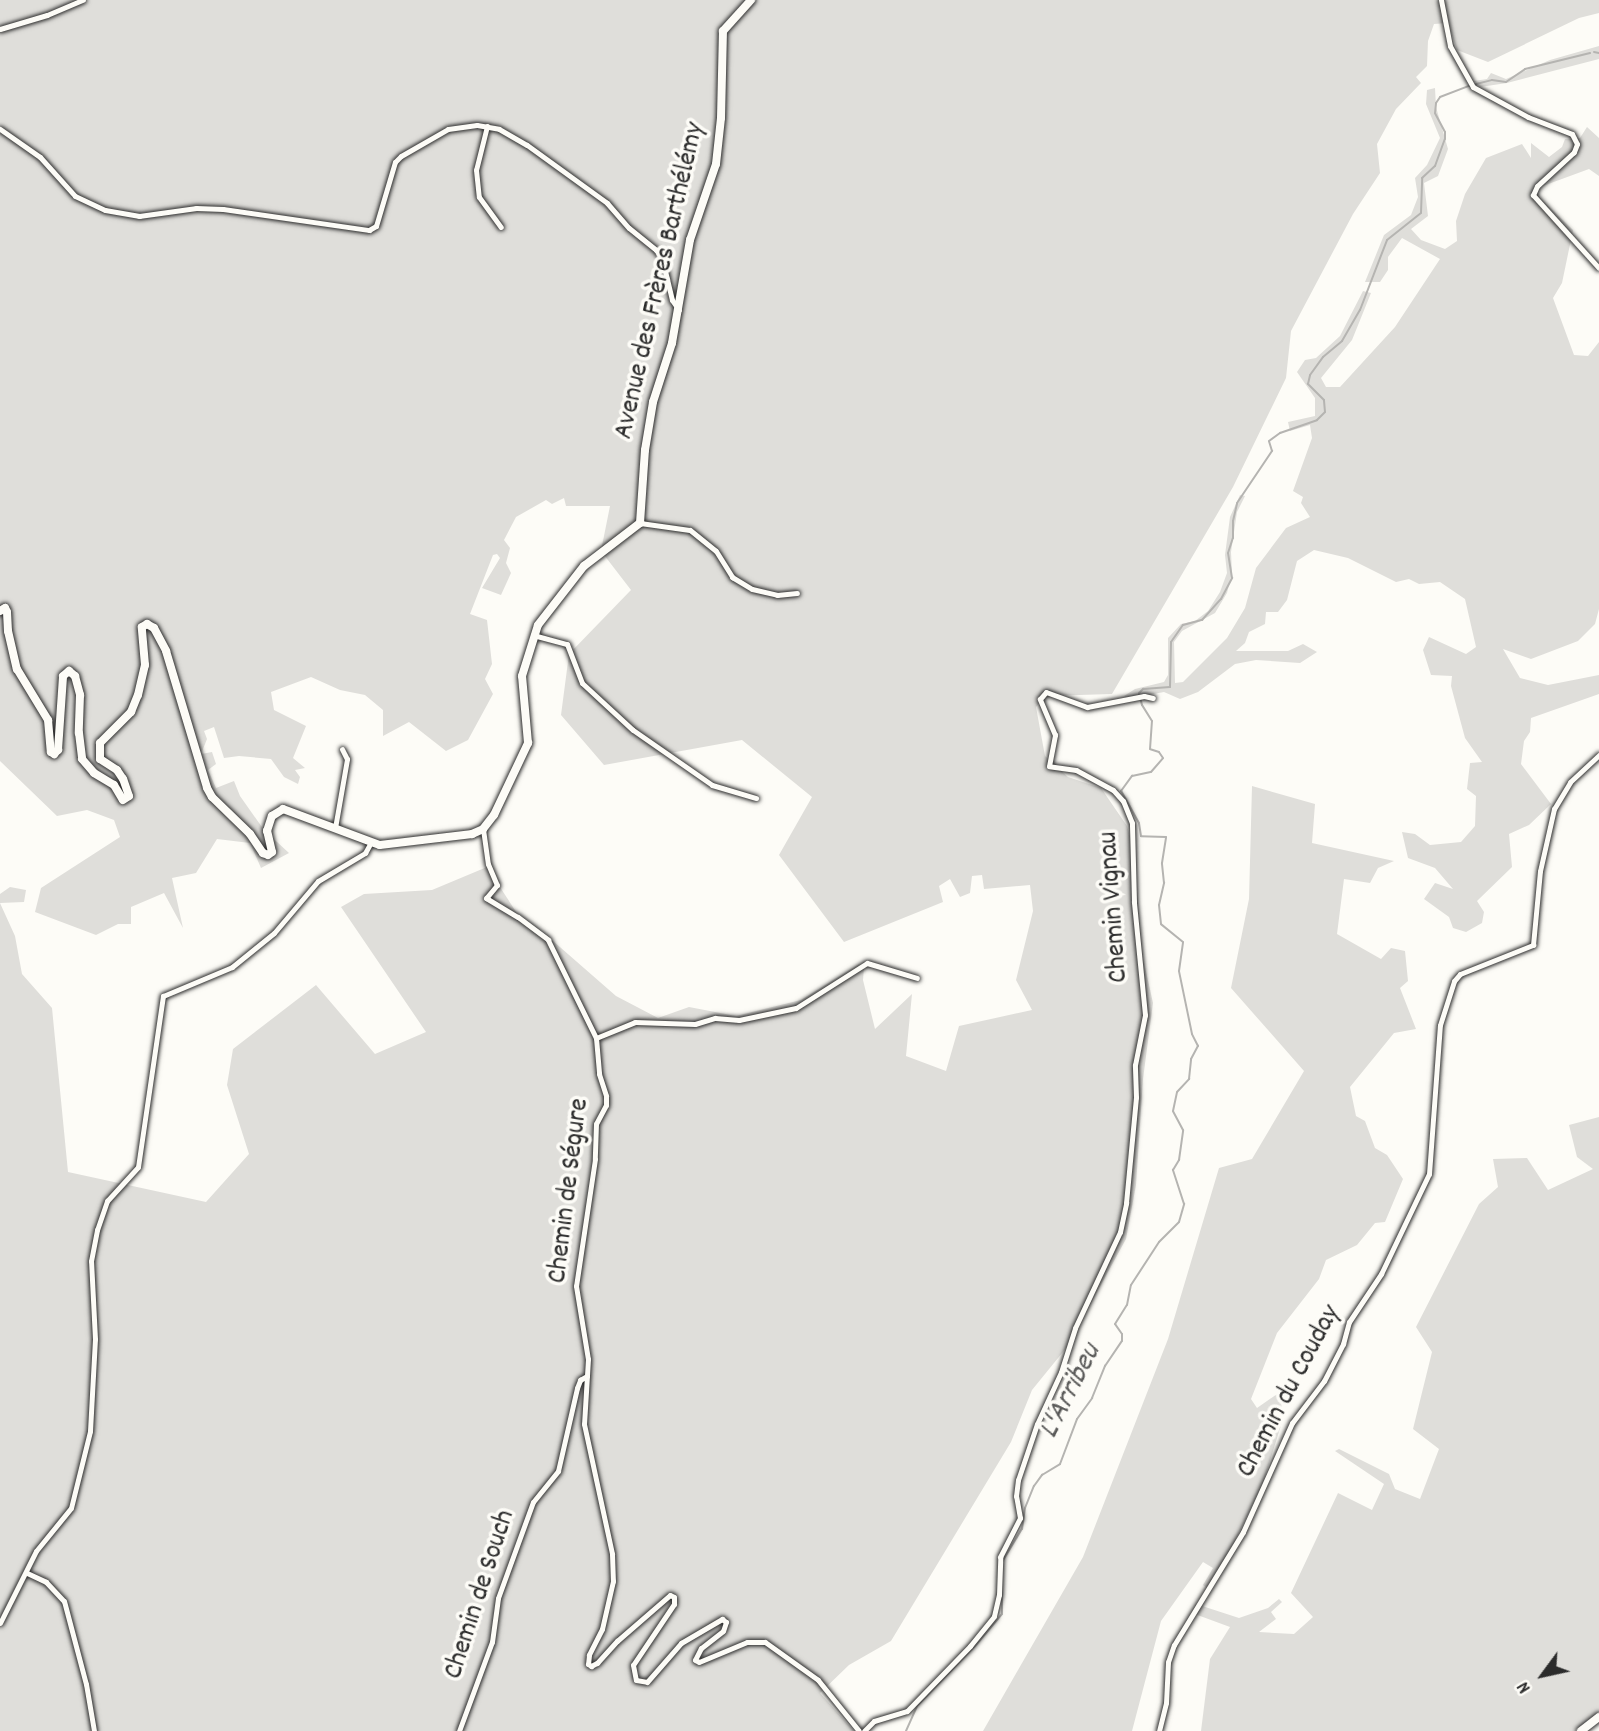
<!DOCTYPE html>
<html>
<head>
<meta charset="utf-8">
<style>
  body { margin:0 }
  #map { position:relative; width:1599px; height:1731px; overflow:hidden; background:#fdfcf7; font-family:Dekko,sans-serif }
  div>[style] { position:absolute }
  .green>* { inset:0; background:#dfdeda }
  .stream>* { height:2px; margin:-1px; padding:0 1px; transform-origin:1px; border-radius:1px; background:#b5b4b1 }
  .roads { filter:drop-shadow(0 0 2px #2b2b2b) drop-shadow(0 0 2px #2b2b2b) }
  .street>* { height:5px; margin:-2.5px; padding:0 2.5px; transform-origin:2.5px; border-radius:2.5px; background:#fdfcf7 }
  .secondary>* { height:8px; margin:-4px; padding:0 4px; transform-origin:4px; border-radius:4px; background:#fdfcf7 }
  span { translate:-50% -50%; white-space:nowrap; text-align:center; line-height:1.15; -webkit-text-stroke:7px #fdfcf7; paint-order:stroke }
  .street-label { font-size:28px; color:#2b2b2b }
  .water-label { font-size:30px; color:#5b5b5a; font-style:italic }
  .north { position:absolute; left:1508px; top:1640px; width:70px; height:70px; -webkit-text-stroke:5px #fdfcf7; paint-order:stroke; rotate:237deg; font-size:19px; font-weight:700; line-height:28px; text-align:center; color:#2b2b2b }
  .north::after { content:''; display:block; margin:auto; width:24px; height:32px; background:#2b2b2b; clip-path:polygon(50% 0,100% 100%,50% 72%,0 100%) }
</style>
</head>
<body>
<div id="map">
  <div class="green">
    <div style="clip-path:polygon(0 0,1599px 0,1599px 13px,1579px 18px,1488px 62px,1457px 50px,1448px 23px,1434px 24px,1428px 41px,1427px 66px,1416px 77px,1421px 83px,1396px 109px,1377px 144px,1380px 173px,1353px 214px,1291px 331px,1286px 378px,1233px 487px,1112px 694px,1046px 696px,1036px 707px,1045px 756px,1068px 777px,1101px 788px,1127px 826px,1133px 847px,1143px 958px,1153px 1003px,1143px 1079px,1136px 1185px,1126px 1239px,1067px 1347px,1032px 1390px,1011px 1442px,891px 1641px,849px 1665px,820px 1693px,854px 1731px,0 1731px,0 894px,10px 887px,26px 890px,24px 902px,0 903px,15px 936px,22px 974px,52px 1008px,68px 1172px,206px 1202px,249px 1154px,227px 1085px,233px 1049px,316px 985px,375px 1054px,426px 1032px,341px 907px,364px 894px,432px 890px,487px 867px,520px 918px,545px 934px,616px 996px,658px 1018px,689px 1007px,736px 1016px,801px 1000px,859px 964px,864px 968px,863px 980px,875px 1029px,912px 994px,906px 1056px,946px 1071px,959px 1026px,1032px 1010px,1016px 980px,1033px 911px,1030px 885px,984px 889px,982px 875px,972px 876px,970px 893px,960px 897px,950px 879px,939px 886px,943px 902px,844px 942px,779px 855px,812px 797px,742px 740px,604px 765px,561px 715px,569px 654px,631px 590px,601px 551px,610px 506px,566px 506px,564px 498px,552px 504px,546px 500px,516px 517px,504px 540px,510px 548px,506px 563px,511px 573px,501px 595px,482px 588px,500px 558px,497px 554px,493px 555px,470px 614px,487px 620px,492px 664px,485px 679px,493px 694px,468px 740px,446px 751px,409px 722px,383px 736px,383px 710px,365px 695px,340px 690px,311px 677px,271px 692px,274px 710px,306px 726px,293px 758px,305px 768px,295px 770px,300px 777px,298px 784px,284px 777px,271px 759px,239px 756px,224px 758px,214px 727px,204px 731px,207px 739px,201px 754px,212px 752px,216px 764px,208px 770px,216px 788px,234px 781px,240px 796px,264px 830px,289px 853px,261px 868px,250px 843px,217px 839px,196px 873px,172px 878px,183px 928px,164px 893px,131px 907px,131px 924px,118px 924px,96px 935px,35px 912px,41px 888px,120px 837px,114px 820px,87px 810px,57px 816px,0 761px)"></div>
    <div style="clip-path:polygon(1599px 46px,1599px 59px,1507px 83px,1480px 87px,1474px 81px,1487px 79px,1491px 73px,1506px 79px,1550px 60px)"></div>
    <div style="clip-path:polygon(1435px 88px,1436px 107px,1448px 149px,1438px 176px,1424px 183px,1428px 216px,1411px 229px,1421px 240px,1445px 249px,1457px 241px,1456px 221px,1465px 194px,1486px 158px,1522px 144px,1531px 158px,1531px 143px,1549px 157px,1562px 147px,1565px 139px,1580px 138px,1587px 127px,1599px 138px,1599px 176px,1589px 169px,1532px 190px,1573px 230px,1562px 283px,1553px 298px,1574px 355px,1588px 356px,1599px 342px,1599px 609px,1595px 624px,1578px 641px,1531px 659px,1503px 649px,1520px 678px,1548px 685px,1599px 675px,1599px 694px,1531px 718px,1530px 732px,1524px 741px,1521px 764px,1551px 804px,1529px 825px,1509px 834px,1512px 867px,1477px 901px,1484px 912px,1482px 923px,1466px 932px,1453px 928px,1449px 917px,1424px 899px,1435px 883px,1453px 889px,1435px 868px,1408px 858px,1402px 832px,1415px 834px,1430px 845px,1461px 842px,1475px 826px,1476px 796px,1467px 789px,1470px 763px,1482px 762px,1465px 738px,1451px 686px,1452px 676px,1431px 675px,1423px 650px,1429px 637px,1466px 654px,1476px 647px,1465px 599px,1440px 582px,1419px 584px,1409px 579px,1396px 582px,1348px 558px,1314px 550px,1297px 561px,1287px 600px,1278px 612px,1266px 612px,1265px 624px,1249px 632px,1245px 643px,1236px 651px,1288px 651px,1303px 644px,1317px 652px,1300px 663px,1256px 660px,1235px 664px,1198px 692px,1180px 699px,1164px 692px,1127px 699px,1124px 696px,1135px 689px,1164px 682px,1168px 675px,1168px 638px,1181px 624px,1195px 621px,1208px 611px,1220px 592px,1227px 573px,1225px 555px,1230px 517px,1240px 495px,1245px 496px,1237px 512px,1231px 552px,1232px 573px,1227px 593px,1215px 613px,1182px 631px,1174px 642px,1175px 683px,1183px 682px,1227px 638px,1245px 608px,1256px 568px,1286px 528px,1310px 517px,1301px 503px,1303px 497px,1293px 491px,1312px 438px,1310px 425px,1290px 431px,1288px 422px,1315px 416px,1315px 398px,1297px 372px,1305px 360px,1316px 358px,1340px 336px,1363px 291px,1371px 293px,1352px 340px,1321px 378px,1326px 387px,1340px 387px,1395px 327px,1440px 259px,1402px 238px,1388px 257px,1388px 270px,1380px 282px,1365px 282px,1384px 235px,1411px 215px,1418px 197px,1415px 178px,1427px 165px,1440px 138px,1426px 104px,1427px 90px)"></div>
    <div style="clip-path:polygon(1252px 786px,1315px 804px,1312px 843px,1394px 861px,1378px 868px,1370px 883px,1344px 879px,1337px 934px,1381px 959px,1391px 948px,1405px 951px,1408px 981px,1400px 988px,1416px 1029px,1394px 1033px,1350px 1087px,1356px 1116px,1365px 1121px,1375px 1148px,1387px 1155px,1403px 1179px,1385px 1222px,1375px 1223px,1357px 1245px,1326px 1260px,1319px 1279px,1277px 1333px,1251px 1399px,1257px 1408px,1280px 1392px,1283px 1419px,1263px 1483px,1211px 1591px,1203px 1585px,1213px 1568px,1203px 1562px,1161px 1621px,1132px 1731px,983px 1731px,1083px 1557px,1168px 1339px,1219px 1168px,1252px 1159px,1304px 1071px,1231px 988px,1249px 899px)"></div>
    <div style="clip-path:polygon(1599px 1117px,1599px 1715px,1577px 1731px,1201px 1731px,1210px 1659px,1230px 1627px,1192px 1613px,1196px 1604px,1239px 1618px,1268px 1608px,1279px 1599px,1282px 1602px,1271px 1612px,1276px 1619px,1259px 1632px,1294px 1634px,1313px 1617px,1291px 1593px,1338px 1493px,1372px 1510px,1384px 1484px,1335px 1451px,1339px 1449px,1389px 1474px,1395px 1489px,1420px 1499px,1439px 1449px,1413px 1429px,1432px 1352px,1416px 1327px,1479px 1204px,1498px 1187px,1493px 1159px,1527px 1158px,1548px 1190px,1593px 1169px,1577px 1157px,1569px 1125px)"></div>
  </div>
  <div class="stream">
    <div style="left:1594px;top:52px;width:5px;rotate:11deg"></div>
    <div style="left:1476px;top:84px;width:16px;rotate:-14deg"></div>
    <div style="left:1492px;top:80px;width:14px;rotate:8deg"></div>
    <div style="left:1506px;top:82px;width:23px;rotate:-34deg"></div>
    <div style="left:1525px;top:69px;width:67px;rotate:-13.8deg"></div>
    <div style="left:1002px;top:1562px;width:39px;rotate:-59deg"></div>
    <div style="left:1022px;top:1529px;width:21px;rotate:-82deg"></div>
    <div style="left:1025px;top:1508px;width:24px;rotate:-68deg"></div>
    <div style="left:1034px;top:1486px;width:14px;rotate:-54deg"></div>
    <div style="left:1042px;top:1475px;width:21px;rotate:-31deg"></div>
    <div style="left:1060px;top:1464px;width:48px;rotate:-69.3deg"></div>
    <div style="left:1077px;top:1419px;width:26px;rotate:-54deg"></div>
    <div style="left:1092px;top:1398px;width:35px;rotate:-68deg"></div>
    <div style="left:1105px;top:1366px;width:30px;rotate:-56deg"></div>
    <div style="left:1122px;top:1341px;width:7px;rotate:-90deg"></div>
    <div style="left:1122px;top:1334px;width:12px;rotate:-125deg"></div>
    <div style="left:1115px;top:1324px;width:22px;rotate:-58deg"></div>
    <div style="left:1127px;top:1305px;width:20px;rotate:-79deg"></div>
    <div style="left:1131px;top:1285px;width:51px;rotate:-56.9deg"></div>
    <div style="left:1159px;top:1242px;width:28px;rotate:-45deg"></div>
    <div style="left:1179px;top:1222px;width:19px;rotate:-74deg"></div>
    <div style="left:1184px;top:1204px;width:36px;rotate:-108deg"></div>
    <div style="left:1173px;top:1170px;width:12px;rotate:-59deg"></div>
    <div style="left:1179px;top:1160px;width:30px;rotate:-82deg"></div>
    <div style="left:1183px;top:1130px;width:21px;rotate:-118deg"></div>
    <div style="left:1173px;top:1111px;width:19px;rotate:-78deg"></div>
    <div style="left:1177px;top:1092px;width:18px;rotate:-47deg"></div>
    <div style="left:1189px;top:1079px;width:20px;rotate:-84deg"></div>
    <div style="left:1191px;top:1059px;width:15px;rotate:-62deg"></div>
    <div style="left:1198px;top:1046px;width:13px;rotate:-117deg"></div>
    <div style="left:1192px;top:1034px;width:64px;rotate:-101.7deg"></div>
    <div style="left:1179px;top:971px;width:29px;rotate:-82deg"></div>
    <div style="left:1183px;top:942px;width:28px;rotate:-141deg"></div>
    <div style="left:1161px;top:924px;width:19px;rotate:-96deg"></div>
    <div style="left:1159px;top:905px;width:23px;rotate:-77deg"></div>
    <div style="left:1164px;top:883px;width:20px;rotate:-96deg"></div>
    <div style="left:1162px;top:863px;width:26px;rotate:-81deg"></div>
    <div style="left:1166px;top:837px;width:25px;rotate:-178deg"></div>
    <div style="left:1141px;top:836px;width:13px;rotate:-99deg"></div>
    <div style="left:1139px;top:823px;width:37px;rotate:-119deg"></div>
    <div style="left:1121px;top:791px;width:19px;rotate:-54deg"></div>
    <div style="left:1132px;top:776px;width:19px;rotate:-12deg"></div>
    <div style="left:1151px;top:772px;width:18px;rotate:-49deg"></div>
    <div style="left:1163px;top:758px;width:7px;rotate:-124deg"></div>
    <div style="left:1159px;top:752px;width:9px;rotate:-162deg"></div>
    <div style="left:1150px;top:749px;width:28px;rotate:-86deg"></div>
    <div style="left:1152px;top:721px;width:19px;rotate:-122deg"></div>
    <div style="left:1142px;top:705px;width:12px;rotate:-104deg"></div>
    <div style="left:1139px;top:693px;width:6px;rotate:-45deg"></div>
    <div style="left:1143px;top:689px;width:27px;rotate:-4deg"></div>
    <div style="left:1170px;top:687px;width:45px;rotate:-88.7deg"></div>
    <div style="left:1171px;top:642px;width:21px;rotate:-55deg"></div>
    <div style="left:1183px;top:625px;width:20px;rotate:-15deg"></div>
    <div style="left:1202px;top:620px;width:28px;rotate:-48deg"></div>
    <div style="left:1221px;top:599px;width:24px;rotate:-62deg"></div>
    <div style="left:1232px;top:578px;width:25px;rotate:-99deg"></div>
    <div style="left:1228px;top:553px;width:16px;rotate:-72deg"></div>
    <div style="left:1233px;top:538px;width:17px;rotate:-90deg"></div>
    <div style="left:1233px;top:521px;width:18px;rotate:-77deg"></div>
    <div style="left:1237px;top:503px;width:63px;rotate:-56.1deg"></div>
    <div style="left:1272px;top:451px;width:10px;rotate:-107deg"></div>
    <div style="left:1269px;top:441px;width:14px;rotate:-36deg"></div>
    <div style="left:1280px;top:433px;width:39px;rotate:-19deg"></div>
    <div style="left:1317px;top:420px;width:11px;rotate:-45deg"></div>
    <div style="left:1325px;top:412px;width:12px;rotate:-95deg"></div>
    <div style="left:1324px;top:400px;width:23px;rotate:-135deg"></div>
    <div style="left:1308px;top:384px;width:9px;rotate:-77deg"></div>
    <div style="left:1310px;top:375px;width:22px;rotate:-54deg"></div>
    <div style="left:1323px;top:357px;width:25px;rotate:-40deg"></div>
    <div style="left:1342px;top:341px;width:36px;rotate:-60deg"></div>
    <div style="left:1360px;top:310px;width:75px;rotate:-68.9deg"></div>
    <div style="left:1387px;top:240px;width:43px;rotate:-38.5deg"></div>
    <div style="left:1421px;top:213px;width:35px;rotate:-88deg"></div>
    <div style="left:1422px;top:178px;width:18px;rotate:-43deg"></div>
    <div style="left:1435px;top:166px;width:29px;rotate:-70deg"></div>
    <div style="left:1445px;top:139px;width:7px;rotate:-90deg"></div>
    <div style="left:1445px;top:132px;width:21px;rotate:-118deg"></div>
    <div style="left:1435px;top:113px;width:10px;rotate:-84deg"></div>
    <div style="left:1436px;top:103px;width:7px;rotate:-56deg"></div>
    <div style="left:1440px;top:97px;width:31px;rotate:-21deg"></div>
    <div style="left:906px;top:1731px;width:27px;rotate:-66deg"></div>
    <div style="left:917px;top:1706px;width:83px;rotate:-46deg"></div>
    <div style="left:975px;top:1646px;width:42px;rotate:-49.8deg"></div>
    <div style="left:1002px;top:1614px;width:43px;rotate:-90deg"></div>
  </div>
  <div class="roads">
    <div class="street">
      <div style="left:1441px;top:0;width:47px;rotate:78.9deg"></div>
      <div style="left:1450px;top:46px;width:47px;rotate:60.7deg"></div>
      <div style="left:1473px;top:87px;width:63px;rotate:28.6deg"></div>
      <div style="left:1528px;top:117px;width:47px;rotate:21.1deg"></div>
      <div style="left:1572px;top:134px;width:11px;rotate:63deg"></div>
      <div style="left:1577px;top:144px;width:9px;rotate:111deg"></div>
      <div style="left:1574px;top:152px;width:50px;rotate:137.4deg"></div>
      <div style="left:1537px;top:186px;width:10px;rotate:114deg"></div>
      <div style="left:1533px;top:195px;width:98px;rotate:47.9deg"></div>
      <div style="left:0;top:29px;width:49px;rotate:-16.6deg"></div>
      <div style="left:47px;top:15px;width:39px;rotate:-23deg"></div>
      <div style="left:487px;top:126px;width:45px;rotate:104deg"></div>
      <div style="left:476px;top:170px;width:27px;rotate:84deg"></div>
      <div style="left:479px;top:197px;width:37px;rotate:54deg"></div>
      <div style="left:0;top:129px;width:49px;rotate:35deg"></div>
      <div style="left:40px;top:157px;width:52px;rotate:48.1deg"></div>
      <div style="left:75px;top:196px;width:33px;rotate:25deg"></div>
      <div style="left:105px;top:210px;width:35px;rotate:10deg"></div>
      <div style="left:139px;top:216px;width:58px;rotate:-8deg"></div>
      <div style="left:196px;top:208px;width:27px;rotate:2deg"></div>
      <div style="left:223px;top:209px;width:148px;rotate:8.2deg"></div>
      <div style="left:369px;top:230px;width:8px;rotate:-30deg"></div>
      <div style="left:376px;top:226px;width:67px;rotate:-73.5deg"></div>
      <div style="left:395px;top:162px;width:8px;rotate:-45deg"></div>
      <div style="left:401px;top:156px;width:54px;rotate:-29.9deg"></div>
      <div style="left:448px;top:129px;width:29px;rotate:-8deg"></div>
      <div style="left:477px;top:125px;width:22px;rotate:10deg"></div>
      <div style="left:499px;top:129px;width:32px;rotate:30deg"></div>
      <div style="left:527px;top:145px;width:99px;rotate:35.9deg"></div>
      <div style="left:607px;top:203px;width:33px;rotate:49deg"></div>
      <div style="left:629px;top:228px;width:35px;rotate:39deg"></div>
      <div style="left:656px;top:250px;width:10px;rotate:53deg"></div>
      <div style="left:662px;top:258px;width:43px;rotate:76.6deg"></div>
      <div style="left:672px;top:300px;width:12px;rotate:55deg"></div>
      <div style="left:640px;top:523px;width:50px;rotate:8deg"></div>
      <div style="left:690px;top:530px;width:33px;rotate:39deg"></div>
      <div style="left:716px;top:551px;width:31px;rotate:58deg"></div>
      <div style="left:732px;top:577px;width:23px;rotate:31deg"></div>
      <div style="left:752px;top:589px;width:26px;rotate:13deg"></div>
      <div style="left:777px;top:595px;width:20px;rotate:-6deg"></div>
      <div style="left:533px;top:635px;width:35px;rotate:15deg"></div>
      <div style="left:567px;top:644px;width:42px;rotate:69deg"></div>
      <div style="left:582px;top:683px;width:69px;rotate:42.7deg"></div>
      <div style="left:633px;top:730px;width:96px;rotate:34.8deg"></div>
      <div style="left:712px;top:785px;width:46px;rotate:16.5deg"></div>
      <div style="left:335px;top:828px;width:70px;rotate:-80.1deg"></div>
      <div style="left:347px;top:759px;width:11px;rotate:-117deg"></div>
      <div style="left:483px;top:829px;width:35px;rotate:82deg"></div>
      <div style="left:488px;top:864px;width:23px;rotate:67deg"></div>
      <div style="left:497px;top:885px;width:17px;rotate:130deg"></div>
      <div style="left:486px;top:898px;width:37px;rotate:31deg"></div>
      <div style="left:518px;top:917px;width:38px;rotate:37deg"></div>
      <div style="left:548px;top:940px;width:109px;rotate:63.9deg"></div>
      <div style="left:596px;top:1038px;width:36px;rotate:85deg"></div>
      <div style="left:599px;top:1074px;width:23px;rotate:72deg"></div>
      <div style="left:606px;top:1096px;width:9px;rotate:90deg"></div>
      <div style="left:606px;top:1105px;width:21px;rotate:118deg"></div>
      <div style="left:596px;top:1124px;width:35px;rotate:92deg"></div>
      <div style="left:595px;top:1159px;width:128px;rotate:98.5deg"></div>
      <div style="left:576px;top:1286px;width:74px;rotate:80.7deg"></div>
      <div style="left:588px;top:1359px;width:65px;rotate:93.5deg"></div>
      <div style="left:584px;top:1424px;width:133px;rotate:77.8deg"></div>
      <div style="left:612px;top:1554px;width:27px;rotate:88deg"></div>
      <div style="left:613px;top:1581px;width:49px;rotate:102.9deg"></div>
      <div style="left:602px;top:1629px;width:29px;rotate:117deg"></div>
      <div style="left:589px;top:1655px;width:9px;rotate:96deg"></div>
      <div style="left:588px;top:1664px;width:4px;rotate:34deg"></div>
      <div style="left:591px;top:1666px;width:7px;rotate:-27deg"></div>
      <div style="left:597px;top:1663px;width:30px;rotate:-48deg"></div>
      <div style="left:617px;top:1641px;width:70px;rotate:-41deg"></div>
      <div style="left:670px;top:1595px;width:4px;rotate:27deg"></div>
      <div style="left:674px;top:1597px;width:7px;rotate:90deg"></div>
      <div style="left:674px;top:1604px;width:73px;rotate:123.9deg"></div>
      <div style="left:633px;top:1665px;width:15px;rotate:79deg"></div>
      <div style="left:636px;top:1680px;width:11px;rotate:10deg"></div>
      <div style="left:647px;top:1682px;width:52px;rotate:-48.9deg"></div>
      <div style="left:681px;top:1643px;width:48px;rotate:-30.3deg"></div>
      <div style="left:722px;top:1619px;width:5px;rotate:37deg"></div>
      <div style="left:726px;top:1622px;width:9px;rotate:108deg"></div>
      <div style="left:723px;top:1631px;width:28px;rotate:142deg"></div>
      <div style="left:701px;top:1648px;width:13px;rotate:117deg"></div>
      <div style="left:695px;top:1660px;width:4px;rotate:27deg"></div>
      <div style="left:699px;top:1662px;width:52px;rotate:-22.6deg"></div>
      <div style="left:747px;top:1642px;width:18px"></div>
      <div style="left:765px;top:1642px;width:65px;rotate:35.6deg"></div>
      <div style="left:818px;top:1680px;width:65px;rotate:51.2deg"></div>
      <div style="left:596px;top:1038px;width:42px;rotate:-22.3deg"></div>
      <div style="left:635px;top:1022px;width:60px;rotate:1.9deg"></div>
      <div style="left:695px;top:1024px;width:21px;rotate:-17deg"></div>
      <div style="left:715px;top:1018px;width:24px;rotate:5deg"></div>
      <div style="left:739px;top:1020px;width:58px;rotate:-11.9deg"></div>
      <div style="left:796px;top:1008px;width:84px;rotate:-32.4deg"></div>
      <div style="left:867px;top:963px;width:52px;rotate:16.7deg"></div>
      <div style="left:27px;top:1573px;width:21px;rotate:25deg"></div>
      <div style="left:46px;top:1582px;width:26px;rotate:47deg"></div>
      <div style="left:64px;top:1601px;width:86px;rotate:75.2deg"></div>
      <div style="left:86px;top:1684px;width:48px;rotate:80.3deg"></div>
      <div style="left:0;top:1623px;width:80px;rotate:-63.4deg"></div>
      <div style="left:36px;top:1551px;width:55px;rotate:-50.9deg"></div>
      <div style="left:71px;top:1508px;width:79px;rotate:-76.1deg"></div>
      <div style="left:90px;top:1431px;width:92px;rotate:-86.9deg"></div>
      <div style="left:95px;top:1339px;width:78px;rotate:-92.9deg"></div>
      <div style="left:91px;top:1261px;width:32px;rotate:-79deg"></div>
      <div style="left:97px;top:1230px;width:31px;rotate:-71deg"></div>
      <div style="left:107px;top:1201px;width:46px;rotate:-47.6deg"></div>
      <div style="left:138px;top:1167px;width:173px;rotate:-81.7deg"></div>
      <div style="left:163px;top:996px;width:75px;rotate:-22.8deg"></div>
      <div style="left:232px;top:967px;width:54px;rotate:-39deg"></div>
      <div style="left:274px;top:933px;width:68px;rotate:-49.8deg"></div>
      <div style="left:318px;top:881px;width:55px;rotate:-30.8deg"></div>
      <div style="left:365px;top:853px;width:10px;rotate:-61deg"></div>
      <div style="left:459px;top:1731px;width:95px;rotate:-69.7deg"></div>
      <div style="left:492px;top:1642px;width:44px;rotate:-82.2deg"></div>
      <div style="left:498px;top:1598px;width:102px;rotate:-70deg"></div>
      <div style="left:533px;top:1502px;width:40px;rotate:-51deg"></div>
      <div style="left:558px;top:1471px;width:85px;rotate:-77.1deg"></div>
      <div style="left:577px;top:1388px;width:9px;rotate:-69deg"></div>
      <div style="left:580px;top:1380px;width:8px;rotate:-30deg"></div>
      <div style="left:864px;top:1731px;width:14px;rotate:-45deg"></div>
      <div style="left:874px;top:1721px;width:34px;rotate:-17deg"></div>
      <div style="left:907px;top:1711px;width:91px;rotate:-45.9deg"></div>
      <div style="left:970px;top:1646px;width:38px;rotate:-51deg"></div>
      <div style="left:994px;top:1616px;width:22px;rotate:-77deg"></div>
      <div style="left:999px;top:1595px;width:38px;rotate:-88deg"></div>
      <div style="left:1000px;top:1557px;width:44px;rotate:-62.9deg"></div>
      <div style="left:1020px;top:1518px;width:22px;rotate:-100deg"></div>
      <div style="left:1016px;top:1496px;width:16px;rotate:-83deg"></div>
      <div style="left:1018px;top:1480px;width:59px;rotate:-71.3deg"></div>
      <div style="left:1037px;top:1424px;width:57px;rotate:-65.2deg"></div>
      <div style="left:1061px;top:1372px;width:46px;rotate:-72.3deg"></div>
      <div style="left:1075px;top:1328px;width:106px;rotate:-64.9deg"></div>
      <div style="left:1120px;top:1232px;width:30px;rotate:-78deg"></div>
      <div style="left:1126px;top:1203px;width:106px;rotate:-84.6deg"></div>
      <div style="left:1136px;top:1097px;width:32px;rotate:-92deg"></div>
      <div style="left:1135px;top:1065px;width:51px;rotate:-78.7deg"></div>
      <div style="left:1145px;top:1015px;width:114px;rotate:-95.6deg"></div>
      <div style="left:1134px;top:902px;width:79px;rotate:-91.5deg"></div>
      <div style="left:1132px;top:823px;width:24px;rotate:-112deg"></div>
      <div style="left:1123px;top:801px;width:15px;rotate:-132deg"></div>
      <div style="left:1113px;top:790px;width:42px;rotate:-151.6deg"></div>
      <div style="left:1076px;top:770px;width:27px;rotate:-172deg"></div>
      <div style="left:1049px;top:766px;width:32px;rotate:-79deg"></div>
      <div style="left:1055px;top:735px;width:39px;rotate:-113deg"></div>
      <div style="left:1040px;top:699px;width:9px;rotate:-49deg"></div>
      <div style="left:1046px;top:692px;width:44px;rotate:20.1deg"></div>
      <div style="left:1087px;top:707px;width:58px;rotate:-10.9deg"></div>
      <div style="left:1144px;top:696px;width:9px;rotate:13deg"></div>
      <div style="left:1159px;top:1731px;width:29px;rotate:-76deg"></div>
      <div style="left:1166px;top:1703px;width:41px;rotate:-87.2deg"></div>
      <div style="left:1168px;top:1662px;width:18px;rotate:-71deg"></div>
      <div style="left:1174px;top:1645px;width:132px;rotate:-58.6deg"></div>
      <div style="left:1243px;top:1532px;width:120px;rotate:-65.8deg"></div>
      <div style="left:1292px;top:1423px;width:53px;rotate:-52.7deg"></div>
      <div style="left:1324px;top:1381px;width:42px;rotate:-62.8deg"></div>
      <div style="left:1343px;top:1344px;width:23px;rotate:-75deg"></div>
      <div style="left:1349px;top:1322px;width:58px;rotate:-56.3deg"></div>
      <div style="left:1381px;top:1274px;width:111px;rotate:-64.4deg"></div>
      <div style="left:1429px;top:1174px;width:149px;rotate:-85.8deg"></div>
      <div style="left:1440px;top:1025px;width:46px;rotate:-72.3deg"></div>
      <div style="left:1454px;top:981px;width:9px;rotate:-49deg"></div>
      <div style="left:1460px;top:974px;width:79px;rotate:-21.7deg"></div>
      <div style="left:1533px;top:945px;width:74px;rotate:-84.6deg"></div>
      <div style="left:1540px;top:871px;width:64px;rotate:-77.3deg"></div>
      <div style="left:1554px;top:809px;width:31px;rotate:-59deg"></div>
      <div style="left:1570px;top:782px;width:40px;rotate:-43deg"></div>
    </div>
    <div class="secondary">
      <div style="left:0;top:611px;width:6px;rotate:-31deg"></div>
      <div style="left:5px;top:608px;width:4px;rotate:63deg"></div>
      <div style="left:7px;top:612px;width:19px;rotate:87deg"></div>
      <div style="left:8px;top:631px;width:39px;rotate:77deg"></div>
      <div style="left:17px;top:669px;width:60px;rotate:58.7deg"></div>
      <div style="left:48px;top:720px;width:32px;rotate:85deg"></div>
      <div style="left:51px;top:752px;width:4px;rotate:34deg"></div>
      <div style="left:54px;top:754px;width:6px;rotate:-45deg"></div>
      <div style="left:58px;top:750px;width:74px;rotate:-86.1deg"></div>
      <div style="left:63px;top:676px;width:8px;rotate:-40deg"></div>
      <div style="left:69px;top:671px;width:8px;rotate:40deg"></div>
      <div style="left:75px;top:676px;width:20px;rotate:75deg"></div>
      <div style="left:80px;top:695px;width:38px;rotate:92deg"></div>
      <div style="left:79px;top:733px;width:26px;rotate:83deg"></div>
      <div style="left:82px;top:759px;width:18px;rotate:49deg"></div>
      <div style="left:94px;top:773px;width:23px;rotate:31deg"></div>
      <div style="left:114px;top:785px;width:17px;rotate:59deg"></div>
      <div style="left:123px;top:800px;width:7px;rotate:-34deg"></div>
      <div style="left:129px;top:796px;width:18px;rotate:-109deg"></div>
      <div style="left:123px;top:779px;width:11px;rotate:-124deg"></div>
      <div style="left:117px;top:770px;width:20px;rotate:-147deg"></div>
      <div style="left:100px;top:759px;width:16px;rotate:-90deg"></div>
      <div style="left:100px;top:743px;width:44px;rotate:-45deg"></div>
      <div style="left:131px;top:712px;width:18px;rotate:-68deg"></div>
      <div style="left:138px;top:695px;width:31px;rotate:-77deg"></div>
      <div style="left:145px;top:665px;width:38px;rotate:-95deg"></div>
      <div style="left:142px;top:627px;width:6px;rotate:-31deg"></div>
      <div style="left:147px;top:624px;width:8px;rotate:30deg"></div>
      <div style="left:154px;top:628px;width:26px;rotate:62deg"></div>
      <div style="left:166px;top:651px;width:143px;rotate:73.3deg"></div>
      <div style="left:207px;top:788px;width:10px;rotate:61deg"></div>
      <div style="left:212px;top:797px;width:53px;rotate:44.2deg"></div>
      <div style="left:250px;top:834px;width:23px;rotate:56deg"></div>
      <div style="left:263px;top:853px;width:5px;rotate:22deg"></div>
      <div style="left:268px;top:855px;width:5px;rotate:-37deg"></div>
      <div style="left:272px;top:852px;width:22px;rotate:-103deg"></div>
      <div style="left:267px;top:831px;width:16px;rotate:-72deg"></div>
      <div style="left:272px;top:816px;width:13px;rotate:-32deg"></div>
      <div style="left:283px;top:809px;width:103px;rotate:20.4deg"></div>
      <div style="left:380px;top:845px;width:93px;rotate:-6.8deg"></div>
      <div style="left:472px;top:834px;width:12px;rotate:-24deg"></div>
      <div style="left:483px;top:829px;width:18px;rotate:-52deg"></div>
      <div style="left:494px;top:815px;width:80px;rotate:-64.7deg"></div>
      <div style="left:528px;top:743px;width:67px;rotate:-95.1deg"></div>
      <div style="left:522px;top:676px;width:53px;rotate:-72.6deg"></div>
      <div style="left:538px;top:625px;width:75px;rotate:-52.1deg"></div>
      <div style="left:584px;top:566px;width:71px;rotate:-37.5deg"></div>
      <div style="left:640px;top:523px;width:73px;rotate:-86.1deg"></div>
      <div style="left:645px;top:450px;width:49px;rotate:-80.5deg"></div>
      <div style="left:653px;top:402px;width:62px;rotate:-72.1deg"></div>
      <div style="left:672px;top:343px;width:105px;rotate:-80.1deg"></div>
      <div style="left:690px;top:240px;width:80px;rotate:-71.1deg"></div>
      <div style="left:716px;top:164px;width:46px;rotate:-83.8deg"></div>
      <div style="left:721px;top:118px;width:87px;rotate:-88.7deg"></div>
      <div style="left:723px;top:31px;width:42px;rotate:-47.9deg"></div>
      <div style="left:1581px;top:1731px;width:23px;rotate:-38deg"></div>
    </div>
  </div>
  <div class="street-label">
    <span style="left:661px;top:281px;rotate:-77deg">Avenue des Frères Barthélémy</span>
    <span style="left:1115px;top:907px;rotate:-94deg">Chemin Vignau</span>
    <span style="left:570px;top:1191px;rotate:-83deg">Chemin de Ségure</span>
    <span style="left:1290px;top:1392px;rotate:-62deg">Chemin du Couday</span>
    <span style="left:481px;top:1595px;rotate:-72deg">Chemin de Souch</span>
  </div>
  <div class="water-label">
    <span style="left:1072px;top:1392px;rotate:-63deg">L'Arribeu</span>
  </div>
  <div class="north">N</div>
</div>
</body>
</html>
